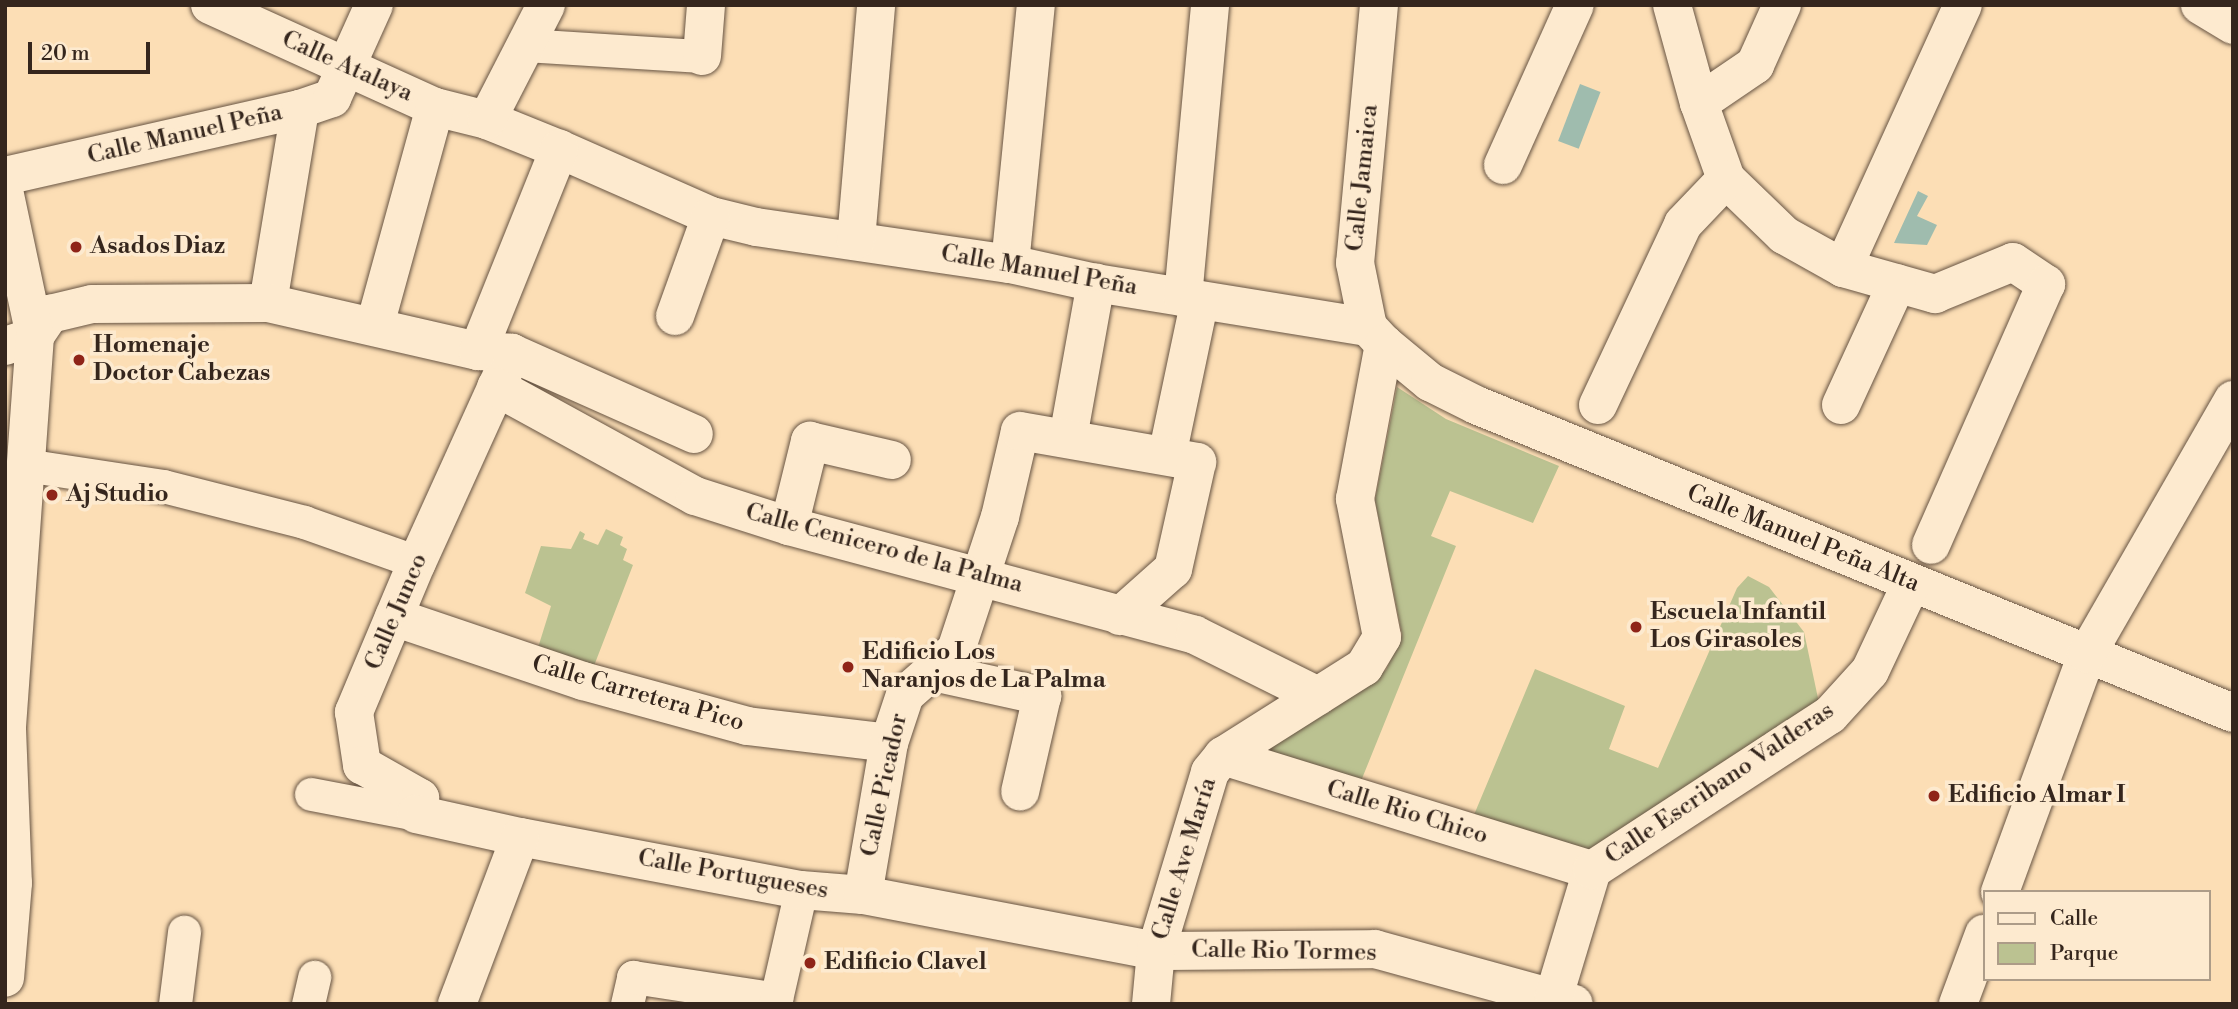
<!DOCTYPE html>
<html>
<head>
<meta charset="utf-8">
<style>
  body { margin:0 }
  #map { position:relative; width:2238px; height:1009px; overflow:hidden; background:#fcdeb5; font-family:"Libre Bodoni",serif }
  div>[style] { position:absolute }
  .green>* { inset:0; background:#bbc291 }
  .water>* { inset:0; background:#9fbcae; transform-origin:0 0 }
  .roads { filter:drop-shadow(0 0 2px #675443) drop-shadow(0 0 2px #675443) }
  .pedestrian>* { height:33px; margin:-16.5px; padding:0 16.5px; transform-origin:16.5px; border-radius:16.5px; background:#fdeacf }
  .minor>* { height:38px; margin:-19px; padding:0 19px; transform-origin:19px; border-radius:19px; background:#fdeacf }
  .secondary>* { height:38px; margin:-19px; padding:0 19px; transform-origin:19px; border-radius:19px; background:#fdeacf }
  .dots>* { width:19px; height:19px; translate:-50% -50%; box-sizing:border-box; border:4px solid #fdeacf; border-radius:50% }
  span { translate:-50% -50%; white-space:nowrap; text-align:center; line-height:1.15; -webkit-text-stroke:7px #fdeacf; paint-order:stroke }
  .street-label { font-size:24px; color:#35261d }
  .poi-label { font-size:24px; color:#35261d; font-weight:700 }
  .left { translate:0 -50%; text-align:left }
  .frame { position:absolute; inset:0; border:7px solid #35261d; pointer-events:none }
  .legend { position:absolute; left:1983px; top:890px; width:228px; height:91px; box-sizing:border-box; background:#fdeacf; border:2px solid #ad9c88; margin:0; padding:9px 12px; list-style:none; font-size:21px; color:#35261d }
  .legend li { display:flex; align-items:center; gap:14px; height:35px }
  .legend b { width:35px; border:2px solid #ad9c88 }
  .scale { position:absolute; left:28px; top:42px; width:122px; height:32px; box-sizing:border-box; border:4px solid #35261d; border-top:0; padding-left:9px; font-size:21px; line-height:24px; white-space:nowrap; color:#35261d; -webkit-text-stroke:5px #fdeacf; paint-order:stroke }
</style>
</head>
<body>
<div id="map">
  <div class="green">
    <div style="clip-path:polygon(1397px 387px,1446px 419px,1559px 466px,1533px 523px,1450px 491px,1431px 536px,1456px 546px,1359px 786px,1267px 754px,1267px 747px,1386px 670px,1402px 635px,1375px 500px)"></div>
    <div style="clip-path:polygon(606px 529px,623px 537px,620px 545px,627px 549px,623px 560px,633px 565px,592px 671px,536px 654px,551px 606px,525px 593px,541px 546px,571px 549px,580px 531px,585px 534px,583px 539px,598px 545px)"></div>
    <div style="clip-path:polygon(1748px 576px,1769px 587px,1804px 632px,1819px 703px,1584px 860px,1471px 822px,1535px 669px,1625px 706px,1609px 749px,1658px 768px,1737px 588px)"></div>
  </div>
  <div class="water">
    <div style="left:1580px;top:84px;width:22px;height:61px;rotate:21deg"></div>
    <div style="clip-path:polygon(1918px 191px,1928px 196px,1917px 216px,1937px 225px,1927px 245px,1894px 243px)"></div>
  </div>
  <div class="roads">
    <div class="pedestrian">
      <div style="left:525px;top:45px;width:177px;rotate:3.6deg"></div>
      <div style="left:25px;top:465px;width:140px;rotate:8.7deg"></div>
      <div style="left:163px;top:486px;width:146px;rotate:14.3deg"></div>
      <div style="left:304px;top:522px;width:120px;rotate:19.5deg"></div>
      <div style="left:311px;top:794px;width:107px;rotate:10.8deg"></div>
      <div style="left:175px;top:1004px;width:73px;rotate:-82.9deg"></div>
      <div style="left:308px;top:1004px;width:28px;rotate:-77deg"></div>
      <div style="left:627px;top:1004px;width:28px;rotate:-77deg"></div>
      <div style="left:633px;top:977px;width:145px;rotate:8.7deg"></div>
      <div style="left:776px;top:999px;width:112px;rotate:-77.1deg"></div>
    </div>
    <div class="minor">
      <div style="left:210px;top:5px;width:247px;rotate:24.4deg"></div>
      <div style="left:435px;top:107px;width:54px;rotate:14deg"></div>
      <div style="left:487px;top:120px;width:78px;rotate:21.9deg"></div>
      <div style="left:559px;top:149px;width:166px;rotate:23.8deg"></div>
      <div style="left:711px;top:216px;width:46px;rotate:13.7deg"></div>
      <div style="left:756px;top:227px;width:257px;rotate:8.3deg"></div>
      <div style="left:1010px;top:264px;width:88px;rotate:12.5deg"></div>
      <div style="left:1096px;top:283px;width:276px;rotate:9.2deg"></div>
      <div style="left:1379px;top:5px;width:259px;rotate:95.3deg"></div>
      <div style="left:1355px;top:263px;width:65px;rotate:78.5deg"></div>
      <div style="left:1368px;top:327px;width:23px;rotate:47deg"></div>
      <div style="left:1384px;top:344px;width:60px;rotate:39.6deg"></div>
      <div style="left:1430px;top:382px;width:51px;rotate:26.6deg"></div>
      <div style="left:1476px;top:405px;width:817px;rotate:22.14deg"></div>
      <div style="left:1672px;top:5px;width:102px;rotate:74.6deg"></div>
      <div style="left:1699px;top:103px;width:81px;rotate:70.4deg"></div>
      <div style="left:1726px;top:179px;width:81px;rotate:44deg"></div>
      <div style="left:1784px;top:235px;width:68px;rotate:29.2deg"></div>
      <div style="left:1843px;top:268px;width:96px;rotate:15.8deg"></div>
      <div style="left:1935px;top:294px;width:84px;rotate:-22.3deg"></div>
      <div style="left:2013px;top:262px;width:40px;rotate:34deg"></div>
      <div style="left:2046px;top:284px;width:285px;rotate:113.8deg"></div>
      <div style="left:2200px;top:5px;width:39px;rotate:31deg"></div>
      <div style="left:702px;top:56px;width:51px;rotate:-85.5deg"></div>
      <div style="left:1699px;top:103px;width:68px;rotate:-34.2deg"></div>
      <div style="left:1755px;top:65px;width:66px;rotate:-65.8deg"></div>
      <div style="left:487px;top:120px;width:129px;rotate:-62.8deg"></div>
      <div style="left:1503px;top:165px;width:175px;rotate:-65.8deg"></div>
      <div style="left:5px;top:176px;width:303px;rotate:-12.8deg"></div>
      <div style="left:300px;top:109px;width:34px;rotate:-19deg"></div>
      <div style="left:332px;top:98px;width:102px;rotate:-65.7deg"></div>
      <div style="left:856px;top:240px;width:236px;rotate:-85.1deg"></div>
      <div style="left:1010px;top:264px;width:260px;rotate:-84.3deg"></div>
      <div style="left:1843px;top:268px;width:289px;rotate:-65.5deg"></div>
      <div style="left:1183px;top:297px;width:293px;rotate:-84.7deg"></div>
      <div style="left:268px;top:303px;width:197px;rotate:-80.6deg"></div>
      <div style="left:675px;top:316px;width:106px;rotate:-70.2deg"></div>
      <div style="left:375px;top:325px;width:226px;rotate:-74.6deg"></div>
      <div style="left:5px;top:346px;width:32px;rotate:-18deg"></div>
      <div style="left:35px;top:336px;width:27px;rotate:-56deg"></div>
      <div style="left:50px;top:314px;width:43px;rotate:-13.4deg"></div>
      <div style="left:92px;top:304px;width:176px;rotate:-0.3deg"></div>
      <div style="left:268px;top:303px;width:215px;rotate:12.9deg"></div>
      <div style="left:478px;top:351px;width:34px;rotate:3deg"></div>
      <div style="left:512px;top:353px;width:230px;rotate:114.4deg"></div>
      <div style="left:417px;top:562px;width:163px;rotate:112.8deg"></div>
      <div style="left:354px;top:712px;width:54px;rotate:81.4deg"></div>
      <div style="left:362px;top:765px;width:67px;rotate:29.6deg"></div>
      <div style="left:420px;top:798px;width:16px;rotate:104deg"></div>
      <div style="left:416px;top:814px;width:107px;rotate:12.5deg"></div>
      <div style="left:520px;top:837px;width:286px;rotate:10.7deg"></div>
      <div style="left:801px;top:890px;width:62px;rotate:4.6deg"></div>
      <div style="left:863px;top:895px;width:298px;rotate:10.8deg"></div>
      <div style="left:1156px;top:951px;width:219px;rotate:-0.5deg"></div>
      <div style="left:1375px;top:949px;width:206px;rotate:15.4deg"></div>
      <div style="left:478px;top:351px;width:218px;rotate:-68.1deg"></div>
      <div style="left:512px;top:353px;width:199px;rotate:24deg"></div>
      <div style="left:496px;top:387px;width:227px;rotate:28.7deg"></div>
      <div style="left:695px;top:496px;width:99px;rotate:17.7deg"></div>
      <div style="left:789px;top:526px;width:420px;rotate:15deg"></div>
      <div style="left:1195px;top:635px;width:137px;rotate:26.4deg"></div>
      <div style="left:1598px;top:405px;width:200px;rotate:-64.8deg"></div>
      <div style="left:1683px;top:224px;width:62px;rotate:-46.3deg"></div>
      <div style="left:1841px;top:405px;width:134px;rotate:-65.3deg"></div>
      <div style="left:1068px;top:438px;width:158px;rotate:-79.8deg"></div>
      <div style="left:1167px;top:456px;width:159px;rotate:-78.1deg"></div>
      <div style="left:789px;top:526px;width:88px;rotate:-76.1deg"></div>
      <div style="left:810px;top:441px;width:84px;rotate:13deg"></div>
      <div style="left:394px;top:617px;width:200px;rotate:18.7deg"></div>
      <div style="left:583px;top:681px;width:170px;rotate:15.3deg"></div>
      <div style="left:747px;top:726px;width:143px;rotate:6.8deg"></div>
      <div style="left:933px;top:672px;width:112px;rotate:12.4deg"></div>
      <div style="left:1042px;top:696px;width:98px;rotate:102.9deg"></div>
      <div style="left:1223px;top:756px;width:386px;rotate:17.2deg"></div>
      <div style="left:2000px;top:892px;width:253px;rotate:-69.9deg"></div>
      <div style="left:2087px;top:654px;width:293px;rotate:-60.1deg"></div>
      <div style="left:863px;top:895px;width:154px;rotate:-80.3deg"></div>
      <div style="left:889px;top:743px;width:51px;rotate:-71.6deg"></div>
      <div style="left:905px;top:695px;width:68px;rotate:-41.4deg"></div>
      <div style="left:956px;top:650px;width:140px;rotate:-71.7deg"></div>
      <div style="left:1000px;top:517px;width:88px;rotate:-76.9deg"></div>
      <div style="left:1020px;top:431px;width:180px;rotate:9.9deg"></div>
      <div style="left:1197px;top:462px;width:110px;rotate:102.6deg"></div>
      <div style="left:1173px;top:569px;width:71px;rotate:138.4deg"></div>
      <div style="left:1554px;top:996px;width:132px;rotate:-73.2deg"></div>
      <div style="left:1592px;top:870px;width:284px;rotate:-33.1deg"></div>
      <div style="left:1830px;top:715px;width:59px;rotate:-47.7deg"></div>
      <div style="left:1870px;top:671px;width:96px;rotate:-64.8deg"></div>
      <div style="left:457px;top:1004px;width:178px;rotate:-69.3deg"></div>
      <div style="left:1151px;top:1004px;width:53px;rotate:-84.6deg"></div>
      <div style="left:1156px;top:951px;width:187px;rotate:-73.2deg"></div>
      <div style="left:1210px;top:772px;width:21px;rotate:-51deg"></div>
      <div style="left:1223px;top:756px;width:167px;rotate:-32.3deg"></div>
      <div style="left:1364px;top:667px;width:35px;rotate:-59deg"></div>
      <div style="left:1382px;top:637px;width:141px;rotate:-101.1deg"></div>
      <div style="left:1355px;top:499px;width:158px;rotate:-79.4deg"></div>
      <div style="left:1958px;top:1004px;width:75px;rotate:-69.6deg"></div>
    </div>
    <div class="secondary">
      <div style="left:5px;top:195px;width:144px;rotate:78deg"></div>
      <div style="left:35px;top:336px;width:394px;rotate:94.1deg"></div>
      <div style="left:7px;top:729px;width:154px;rotate:87.8deg"></div>
      <div style="left:13px;top:883px;width:95px;rotate:94.8deg"></div>
    </div>
  </div>
  <div class="dots">
    <div style="left:76px;top:247px;background:#8f2418"></div>
    <div style="left:79px;top:360px;background:#8f2418"></div>
    <div style="left:52px;top:495px;background:#8f2418"></div>
    <div style="left:1636px;top:627px;background:#8f2418"></div>
    <div style="left:848px;top:667px;background:#8f2418"></div>
    <div style="left:1934px;top:796px;background:#8f2418"></div>
    <div style="left:810px;top:963px;background:#8f2418"></div>
  </div>
  <div class="street-label">
    <span style="left:347px;top:67px;rotate:24deg">Calle Atalaya</span>
    <span style="left:185px;top:135px;rotate:-13deg">Calle Manuel Peña</span>
    <span style="left:1363px;top:178px;rotate:-84deg">Calle Jamaica</span>
    <span style="left:1039px;top:271px;rotate:10deg">Calle Manuel Peña</span>
    <span style="left:1803px;top:539px;rotate:22deg">Calle Manuel Peña Alta</span>
    <span style="left:884px;top:549px;rotate:15deg">Calle Cenicero de la Palma</span>
    <span style="left:397px;top:612px;rotate:-67deg">Calle Junco</span>
    <span style="left:638px;top:694px;rotate:16deg">Calle Carretera Pico</span>
    <span style="left:1720px;top:784px;rotate:-34deg">Calle Escribano Valderas</span>
    <span style="left:885px;top:785px;rotate:-78deg">Calle Picador</span>
    <span style="left:1407px;top:813px;rotate:17deg">Calle Rio Chico</span>
    <span style="left:1185px;top:859px;rotate:-73deg">Calle Ave María</span>
    <span style="left:733px;top:875px;rotate:10deg">Calle Portugueses</span>
    <span style="left:1284px;top:952px;rotate:1deg">Calle Rio Tormes</span>
  </div>
  <div class="poi-label">
    <span class="left" style="left:90px;top:247px">Asados Diaz</span>
    <span class="left" style="left:93px;top:360px">Homenaje<br>Doctor Cabezas</span>
    <span class="left" style="left:66px;top:495px">Aj Studio</span>
    <span class="left" style="left:1650px;top:627px">Escuela Infantil<br>Los Girasoles</span>
    <span class="left" style="left:862px;top:667px">Edificio Los<br>Naranjos de La Palma</span>
    <span class="left" style="left:1948px;top:796px">Edificio Almar I</span>
    <span class="left" style="left:824px;top:963px">Edificio Clavel</span>
  </div>
  <div class="frame"></div>
  <ul class="legend">
  <li><b style="height:9px;background:#fdeacf"></b>Calle</li>
  <li><b style="height:19px;background:#bbc291"></b>Parque</li>
  </ul>
  <div class="scale">20 m</div>
</div>
</body>
</html>
